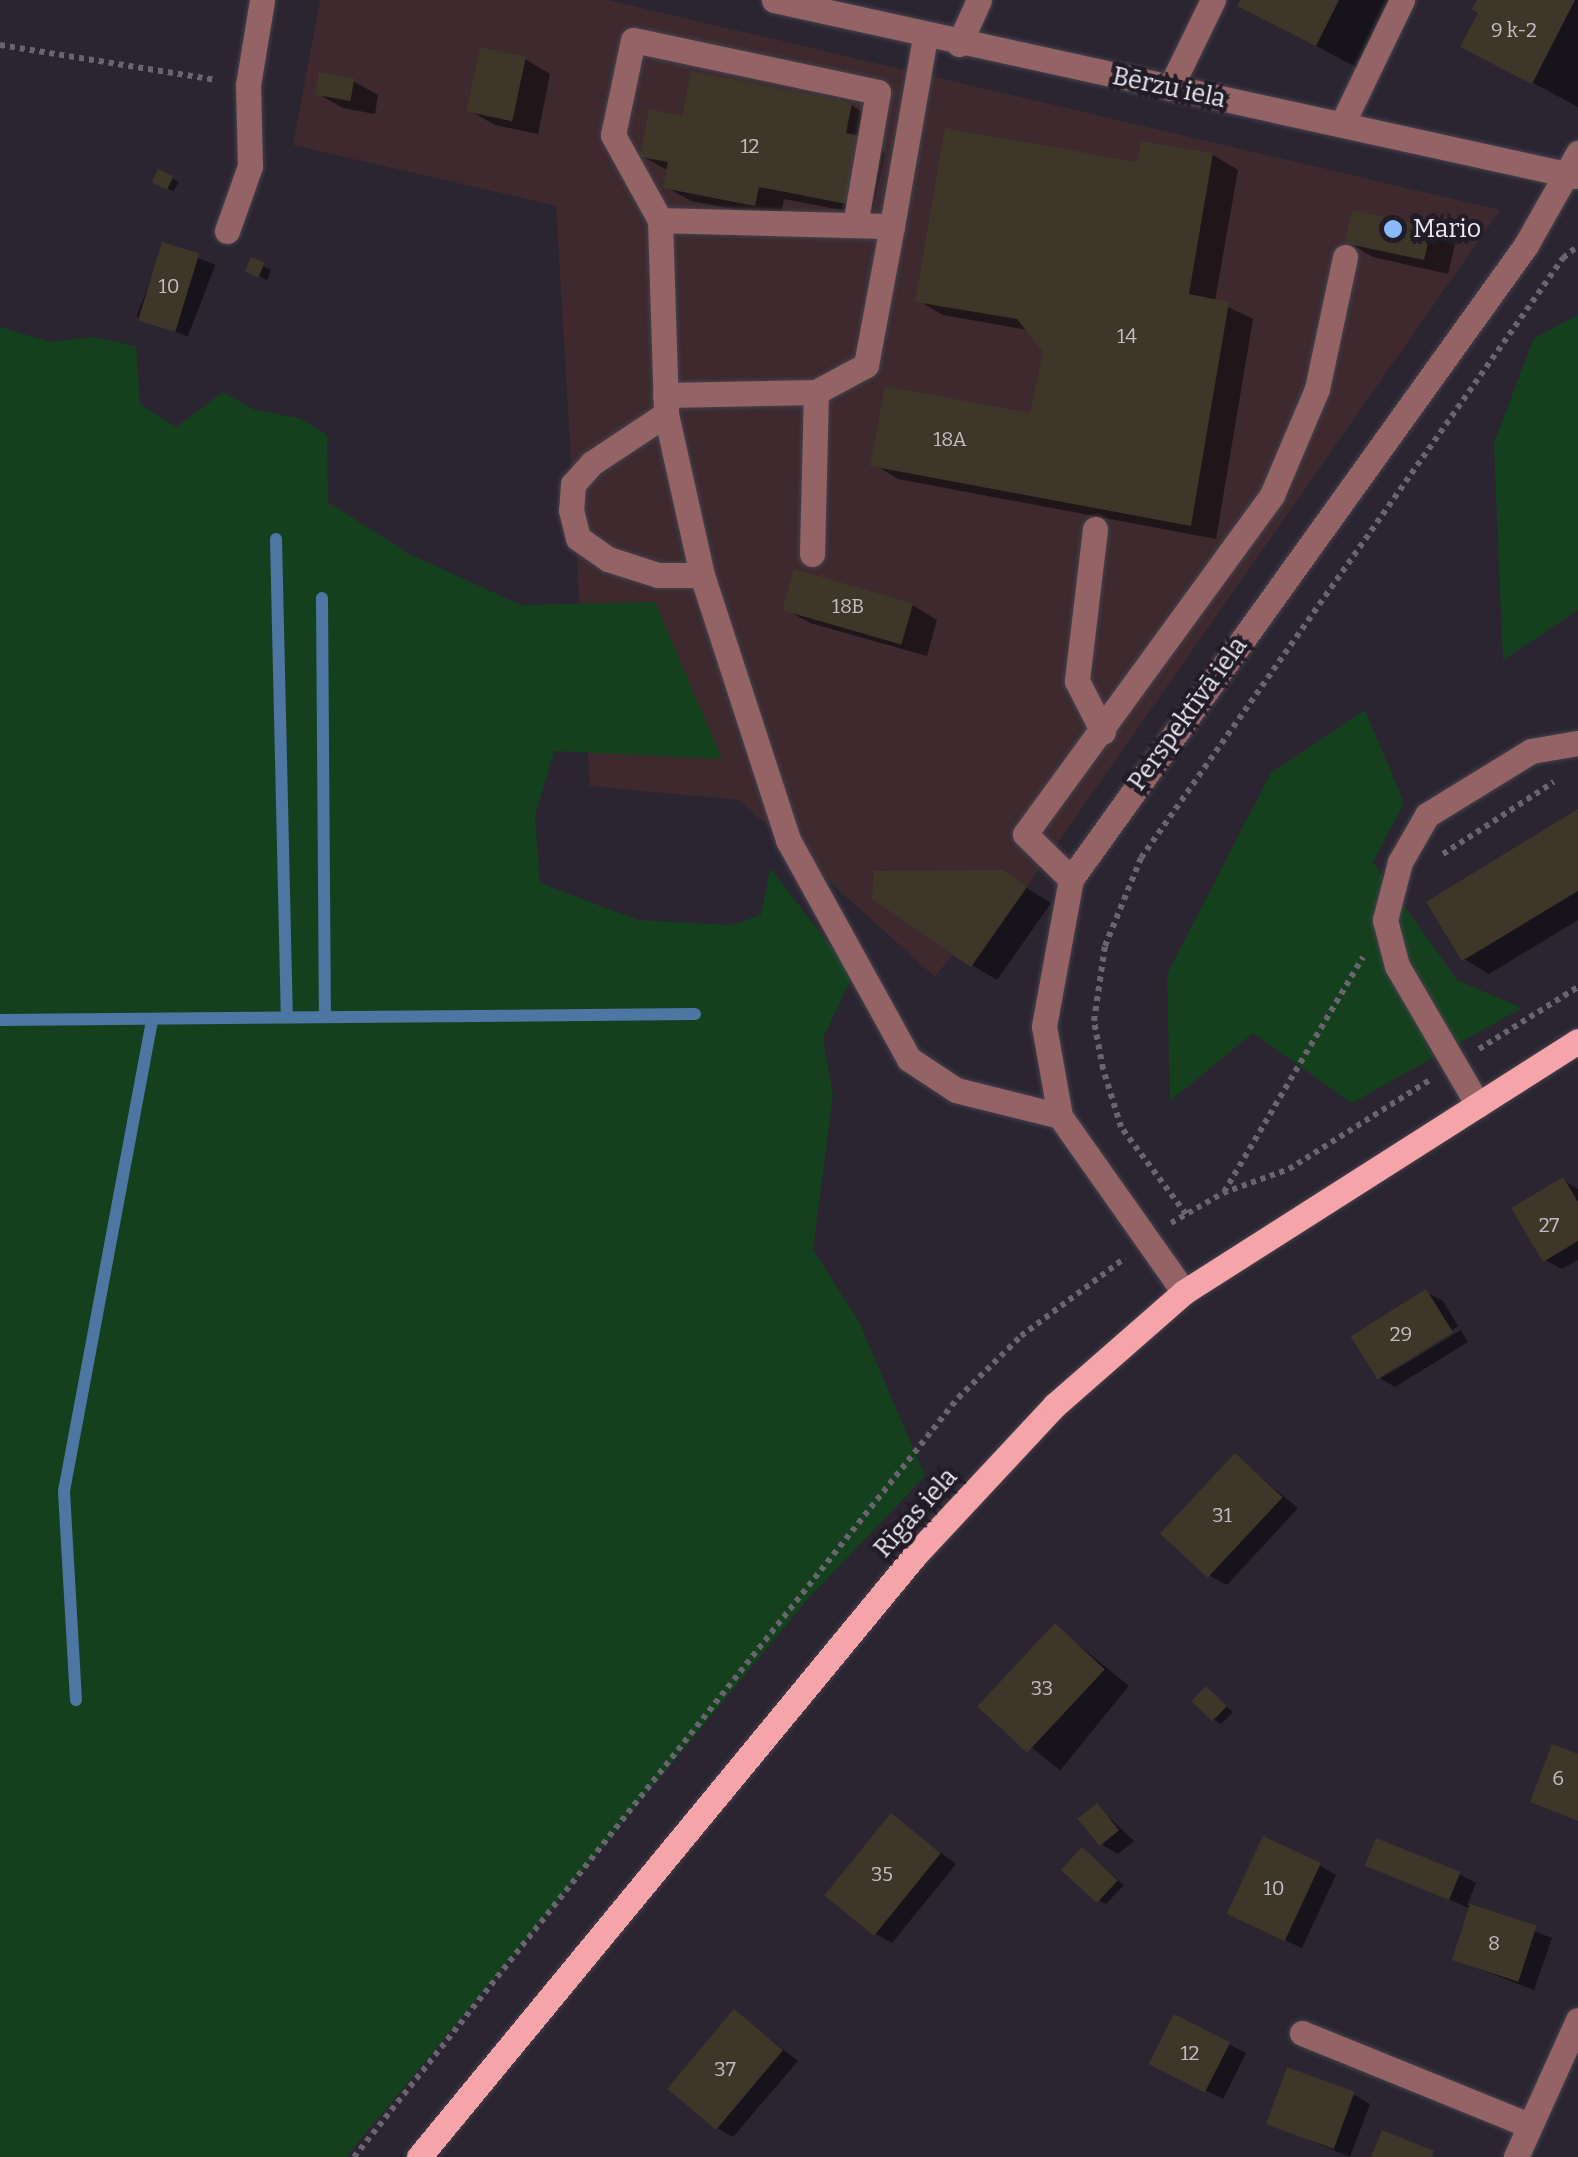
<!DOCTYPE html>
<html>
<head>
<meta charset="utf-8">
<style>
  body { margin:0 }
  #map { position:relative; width:1578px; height:2157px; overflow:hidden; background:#2b2531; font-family:Bitter,serif }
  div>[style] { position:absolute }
  .industrial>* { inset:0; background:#3d292e }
  .green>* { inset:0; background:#14401e }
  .shadow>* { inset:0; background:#0007; transform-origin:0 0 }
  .stream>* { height:12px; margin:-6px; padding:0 6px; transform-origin:6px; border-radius:6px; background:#4e76a3 }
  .building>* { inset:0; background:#3f362a; transform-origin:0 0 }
  .path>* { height:6px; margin-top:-3px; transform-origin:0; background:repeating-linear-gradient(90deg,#69646f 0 5px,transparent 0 10px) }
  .roads { filter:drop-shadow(0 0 2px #46414c) drop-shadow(0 0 2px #46414c) }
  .minor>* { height:25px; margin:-12.5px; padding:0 12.5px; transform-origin:12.5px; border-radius:12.5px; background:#946366 }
  .major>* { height:25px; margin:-12.5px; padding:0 12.5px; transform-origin:12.5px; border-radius:12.5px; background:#f5a4a9 }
  .dots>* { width:28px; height:28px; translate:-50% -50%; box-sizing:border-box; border:5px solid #211c27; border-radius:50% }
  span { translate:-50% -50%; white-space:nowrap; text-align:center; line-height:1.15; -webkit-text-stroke:8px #211c27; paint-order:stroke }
  .number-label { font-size:20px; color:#c2bdc0 }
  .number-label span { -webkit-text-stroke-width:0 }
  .street-label { font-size:25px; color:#edeaf2 }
  .poi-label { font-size:25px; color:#edeaf2 }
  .left { translate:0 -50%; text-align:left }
</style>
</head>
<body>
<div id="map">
  <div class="industrial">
    <div style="clip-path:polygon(320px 0,608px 0,1500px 210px,971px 967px,952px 955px,935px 977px,739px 800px,590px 786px,556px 206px,293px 145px)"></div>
  </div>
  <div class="green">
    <div style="clip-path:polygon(1578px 315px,1578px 610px,1503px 660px,1494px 443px,1534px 338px)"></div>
    <div style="clip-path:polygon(0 327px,50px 342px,93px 337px,136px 346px,140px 404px,176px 427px,223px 392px,253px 409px,301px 419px,327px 435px,328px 502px,409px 554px,521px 605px,655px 602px,722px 759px,554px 751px,535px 816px,540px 883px,638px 920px,731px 925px,761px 915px,770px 868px,853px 975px,823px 1038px,833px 1095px,813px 1249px,859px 1322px,925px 1476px,807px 1600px,346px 2157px,0 2157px)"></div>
    <div style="clip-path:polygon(1365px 710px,1404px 803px,1373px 862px,1457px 980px,1522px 1008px,1352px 1103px,1253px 1033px,1170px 1101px,1167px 974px,1271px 773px)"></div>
  </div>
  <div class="shadow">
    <div style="clip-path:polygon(1242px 0,1399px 0,1363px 71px,1240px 5px)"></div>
    <div style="clip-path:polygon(1480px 0,1578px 0,1578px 107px,1464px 46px,1481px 12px)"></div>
    <div style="clip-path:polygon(525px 59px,550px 74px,538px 134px,495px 125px,470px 111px)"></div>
    <div style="clip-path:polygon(353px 81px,378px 95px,375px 114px,343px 108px,318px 94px)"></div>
    <div style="clip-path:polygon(851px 105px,877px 120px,872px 145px,885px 153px,872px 216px,784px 199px,780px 218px,691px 201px,666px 187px,669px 171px,642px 156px)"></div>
    <div style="clip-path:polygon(1213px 155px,1238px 170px,1215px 301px,1253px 319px,1216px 539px,898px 479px,873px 464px,1032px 416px,1045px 352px,1028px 330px,943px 315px,917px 300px,1139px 164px)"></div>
    <div style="left:160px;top:172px;width:21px;height:11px;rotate:28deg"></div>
    <div style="clip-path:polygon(1430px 230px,1455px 244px,1448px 274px,1373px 257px,1347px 242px)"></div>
    <div style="left:164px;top:245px;width:55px;height:77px;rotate:21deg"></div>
    <div style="clip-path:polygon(252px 260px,271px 270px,267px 280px,254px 274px)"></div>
    <div style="clip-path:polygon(912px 605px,937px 620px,927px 656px,810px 623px,785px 609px)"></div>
    <div style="clip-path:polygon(1578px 812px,1578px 920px,1489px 974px,1464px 959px)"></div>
    <div style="clip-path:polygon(1002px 873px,1051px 903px,997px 980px,972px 965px)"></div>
    <div style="clip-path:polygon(1563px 1180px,1578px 1189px,1578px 1260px,1562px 1269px,1545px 1260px)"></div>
    <div style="clip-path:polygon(1426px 1292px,1443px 1301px,1458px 1326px,1382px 1378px,1461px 1330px,1468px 1342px,1395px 1387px,1378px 1377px)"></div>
    <div style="clip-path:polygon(1235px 1456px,1298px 1508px,1227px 1585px,1210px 1576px)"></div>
    <div style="left:1055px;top:1626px;width:95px;height:109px;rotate:39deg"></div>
    <div style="clip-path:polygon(1206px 1689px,1233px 1712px,1221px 1724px,1213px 1719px)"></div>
    <div style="clip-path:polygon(1097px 1806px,1134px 1841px,1118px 1854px,1101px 1844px)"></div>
    <div style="clip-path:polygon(891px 1816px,956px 1864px,892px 1943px,876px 1934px)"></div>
    <div style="clip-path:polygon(1083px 1850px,1124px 1885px,1106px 1904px,1098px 1900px)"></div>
    <div style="clip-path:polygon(1319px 1865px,1336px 1875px,1302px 1948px,1246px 1922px)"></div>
    <div style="clip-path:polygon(1368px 1865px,1459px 1874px,1476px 1883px,1467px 1905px,1552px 1938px,1534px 1990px,1454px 1959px,1471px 1909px)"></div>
    <div style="clip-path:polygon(735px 2012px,798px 2061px,733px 2137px,717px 2128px)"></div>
    <div style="clip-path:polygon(1176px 2017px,1246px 2053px,1223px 2099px,1169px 2072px)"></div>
    <div style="clip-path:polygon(1353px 2094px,1370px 2104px,1350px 2157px,1269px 2123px)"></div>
  </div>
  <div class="stream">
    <div style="left:276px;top:539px;width:478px;rotate:88.7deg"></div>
    <div style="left:322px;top:598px;width:419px;rotate:89.6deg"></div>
    <div style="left:0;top:1020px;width:695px;rotate:-0.49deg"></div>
    <div style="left:76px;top:1700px;width:209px;rotate:-93.3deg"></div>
    <div style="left:64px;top:1491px;width:480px;rotate:-79.4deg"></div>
  </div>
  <div class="building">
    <div style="clip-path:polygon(1240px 0,1339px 0,1316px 46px,1237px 6px)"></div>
    <div style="clip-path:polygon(1477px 0,1575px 0,1532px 84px,1460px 47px,1478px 13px,1472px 9px)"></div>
    <div style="left:480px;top:47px;width:47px;height:66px;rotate:12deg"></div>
    <div style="clip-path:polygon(691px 71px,852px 103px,846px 133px,860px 136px,847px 204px,759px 187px,755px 206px,663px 188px,668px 162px,640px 157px,649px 109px,682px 116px)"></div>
    <div style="left:319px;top:72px;width:36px;height:23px;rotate:10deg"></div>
    <div style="clip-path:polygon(945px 128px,1137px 162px,1141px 141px,1213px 153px,1189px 294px,1229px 302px,1191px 526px,870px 466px,885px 386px,1030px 413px,1043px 352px,1017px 319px,915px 302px)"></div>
    <div style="left:158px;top:169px;width:17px;height:15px;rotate:25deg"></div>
    <div style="left:1352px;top:210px;width:81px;height:34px;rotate:12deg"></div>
    <div style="left:162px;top:242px;width:39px;height:82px;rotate:17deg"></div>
    <div style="left:251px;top:257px;width:15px;height:16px;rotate:23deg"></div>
    <div style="left:794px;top:569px;width:124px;height:43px;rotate:16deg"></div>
    <div style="clip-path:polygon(1578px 809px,1578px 891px,1462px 961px,1426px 902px)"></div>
    <div style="clip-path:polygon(1003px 870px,1027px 887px,971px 967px,872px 899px,874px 871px)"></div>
    <div style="clip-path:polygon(1563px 1177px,1578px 1202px,1578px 1241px,1543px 1262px,1511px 1208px)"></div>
    <div style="left:1426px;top:1289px;width:51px;height:89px;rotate:58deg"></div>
    <div style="left:1235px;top:1453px;width:65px;height:110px;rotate:43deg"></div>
    <div style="left:1055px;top:1623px;width:68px;height:114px;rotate:43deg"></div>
    <div style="left:1206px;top:1686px;width:29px;height:21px;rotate:44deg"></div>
    <div style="clip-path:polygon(1552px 1744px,1578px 1754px,1578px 1821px,1530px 1802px)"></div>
    <div style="left:1097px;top:1803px;width:35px;height:25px;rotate:51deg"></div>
    <div style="left:891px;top:1813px;width:64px;height:106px;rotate:39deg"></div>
    <div style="left:1263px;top:1836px;width:64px;height:86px;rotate:25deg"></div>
    <div style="left:1376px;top:1838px;width:91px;height:30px;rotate:22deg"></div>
    <div style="left:1082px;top:1847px;width:49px;height:31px;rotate:43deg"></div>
    <div style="left:1470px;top:1904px;width:70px;height:59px;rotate:18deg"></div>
    <div style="left:734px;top:2009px;width:64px;height:104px;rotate:40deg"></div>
    <div style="left:1174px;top:2014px;width:63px;height:56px;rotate:27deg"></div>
    <div style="left:1287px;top:2067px;width:72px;height:61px;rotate:20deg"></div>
    <div style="clip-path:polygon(1382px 2130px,1434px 2151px,1432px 2157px,1371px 2157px)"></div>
  </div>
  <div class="path">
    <div style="left:0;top:45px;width:219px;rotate:9.2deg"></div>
    <div style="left:1443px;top:854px;width:132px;rotate:-33deg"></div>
    <div style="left:1479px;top:1049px;width:117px;rotate:-32.1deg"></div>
    <div style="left:1224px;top:1192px;width:273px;rotate:-59.4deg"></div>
    <div style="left:1186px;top:1214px;width:109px;rotate:-126.8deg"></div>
    <div style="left:1121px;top:1127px;width:61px;rotate:-107.2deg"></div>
    <div style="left:1103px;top:1069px;width:49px;rotate:-100.6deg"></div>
    <div style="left:1094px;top:1021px;width:76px;rotate:-81.7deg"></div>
    <div style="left:1105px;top:946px;width:95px;rotate:-67.8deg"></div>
    <div style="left:1141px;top:858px;width:734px;rotate:-54.88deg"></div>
    <div style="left:1563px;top:258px;width:19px;rotate:-39deg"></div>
    <div style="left:1171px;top:1223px;width:60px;rotate:-30deg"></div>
    <div style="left:1223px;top:1193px;width:70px;rotate:-20deg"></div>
    <div style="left:1289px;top:1169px;width:167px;rotate:-32.3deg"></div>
    <div style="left:354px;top:2157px;width:970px;rotate:-51.49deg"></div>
    <div style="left:958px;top:1398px;width:88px;rotate:-44.5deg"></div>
    <div style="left:1021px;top:1336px;width:130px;rotate:-36.9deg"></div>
  </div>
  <div class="roads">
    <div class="minor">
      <div style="left:774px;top:0;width:820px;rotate:12.39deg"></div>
      <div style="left:959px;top:44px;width:48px;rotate:-65.6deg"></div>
      <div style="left:1170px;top:88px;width:98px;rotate:-64deg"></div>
      <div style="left:1342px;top:124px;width:138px;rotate:-64.2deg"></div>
      <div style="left:660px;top:220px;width:232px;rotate:1.5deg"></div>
      <div style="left:892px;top:226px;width:193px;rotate:-80.1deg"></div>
      <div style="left:855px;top:225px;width:135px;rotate:-80.2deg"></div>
      <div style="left:878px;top:92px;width:250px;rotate:-168deg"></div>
      <div style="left:633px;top:40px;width:97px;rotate:101.9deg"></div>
      <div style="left:613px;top:135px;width:97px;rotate:61.1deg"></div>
      <div style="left:660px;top:220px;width:194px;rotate:88.2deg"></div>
      <div style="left:666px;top:414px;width:165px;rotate:77.4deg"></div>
      <div style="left:702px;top:575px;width:279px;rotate:72deg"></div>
      <div style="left:788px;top:840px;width:250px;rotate:61.1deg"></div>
      <div style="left:909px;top:1059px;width:56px;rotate:33.4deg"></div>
      <div style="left:956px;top:1090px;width:107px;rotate:14deg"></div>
      <div style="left:227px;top:231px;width:69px;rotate:-70.5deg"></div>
      <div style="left:250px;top:166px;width:81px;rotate:-91.4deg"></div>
      <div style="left:248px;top:85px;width:86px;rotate:-80.6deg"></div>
      <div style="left:665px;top:395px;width:151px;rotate:-1.1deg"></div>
      <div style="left:816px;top:392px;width:57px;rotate:-28.4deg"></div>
      <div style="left:866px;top:365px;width:141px;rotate:-79.4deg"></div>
      <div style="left:666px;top:414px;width:89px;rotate:146.5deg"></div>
      <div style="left:592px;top:463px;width:28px;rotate:132deg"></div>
      <div style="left:573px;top:484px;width:26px;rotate:94deg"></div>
      <div style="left:571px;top:510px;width:29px;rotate:76deg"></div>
      <div style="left:578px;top:538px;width:37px;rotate:35deg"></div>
      <div style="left:608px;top:559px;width:52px;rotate:17.7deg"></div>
      <div style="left:658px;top:575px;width:44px"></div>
      <div style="left:1095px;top:529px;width:153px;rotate:96.8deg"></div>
      <div style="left:1077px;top:681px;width:57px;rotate:63deg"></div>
      <div style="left:812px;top:554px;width:162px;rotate:-88.6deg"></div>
      <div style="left:1071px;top:879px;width:64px;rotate:-135.6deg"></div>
      <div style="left:1025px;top:834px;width:419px;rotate:-53.9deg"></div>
      <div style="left:1272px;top:495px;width:115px;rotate:-67deg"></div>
      <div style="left:1317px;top:389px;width:135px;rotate:-78deg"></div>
      <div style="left:1478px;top:1105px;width:161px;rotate:-120.2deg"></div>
      <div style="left:1397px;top:966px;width:48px;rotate:-104.6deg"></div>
      <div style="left:1385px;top:920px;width:60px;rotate:-75.5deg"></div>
      <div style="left:1400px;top:862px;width:54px;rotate:-60.1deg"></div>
      <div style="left:1427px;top:815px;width:122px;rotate:-31.6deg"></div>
      <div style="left:1531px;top:751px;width:48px;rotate:-9.7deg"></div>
      <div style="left:1184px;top:1292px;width:215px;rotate:-125.2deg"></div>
      <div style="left:1060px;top:1116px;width:91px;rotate:-100.1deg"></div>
      <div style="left:1044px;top:1026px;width:149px;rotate:-79.6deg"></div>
      <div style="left:1071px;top:879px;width:780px;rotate:-54.33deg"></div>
      <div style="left:1526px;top:245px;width:106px;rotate:-60.5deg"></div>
      <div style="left:1302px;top:2033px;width:245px;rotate:22.1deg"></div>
      <div style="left:1516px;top:2157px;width:150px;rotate:-65.7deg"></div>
    </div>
    <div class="major">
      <div style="left:419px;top:2157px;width:780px;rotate:-50.51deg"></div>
      <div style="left:915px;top:1555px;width:205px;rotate:-47deg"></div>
      <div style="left:1055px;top:1405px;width:171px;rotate:-41.2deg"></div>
      <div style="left:1184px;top:1292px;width:467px;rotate:-32.5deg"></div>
    </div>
  </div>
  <div class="dots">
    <div style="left:1393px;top:229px;background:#8abafc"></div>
  </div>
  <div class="number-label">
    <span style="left:1514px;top:30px">9 k-2</span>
    <span style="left:750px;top:146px">12</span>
    <span style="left:169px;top:286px">10</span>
    <span style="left:1127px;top:336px">14</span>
    <span style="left:950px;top:439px">18A</span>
    <span style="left:848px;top:606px">18B</span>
    <span style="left:1549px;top:1225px">27</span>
    <span style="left:1401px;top:1334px">29</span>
    <span style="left:1222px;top:1515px">31</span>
    <span style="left:1042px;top:1688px">33</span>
    <span style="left:1558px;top:1778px">6</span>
    <span style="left:882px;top:1874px">35</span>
    <span style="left:1274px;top:1888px">10</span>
    <span style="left:1494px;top:1943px">8</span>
    <span style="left:1190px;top:2053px">12</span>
    <span style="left:725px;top:2069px">37</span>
  </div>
  <div class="street-label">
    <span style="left:1169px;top:88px;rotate:12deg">Bērzu iela</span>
    <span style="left:1188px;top:714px;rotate:-54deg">Perspektīvā iela</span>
    <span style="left:916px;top:1513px;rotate:-48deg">Rīgas iela</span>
  </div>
  <div class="poi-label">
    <span class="left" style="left:1413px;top:229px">Mario</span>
  </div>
</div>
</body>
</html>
